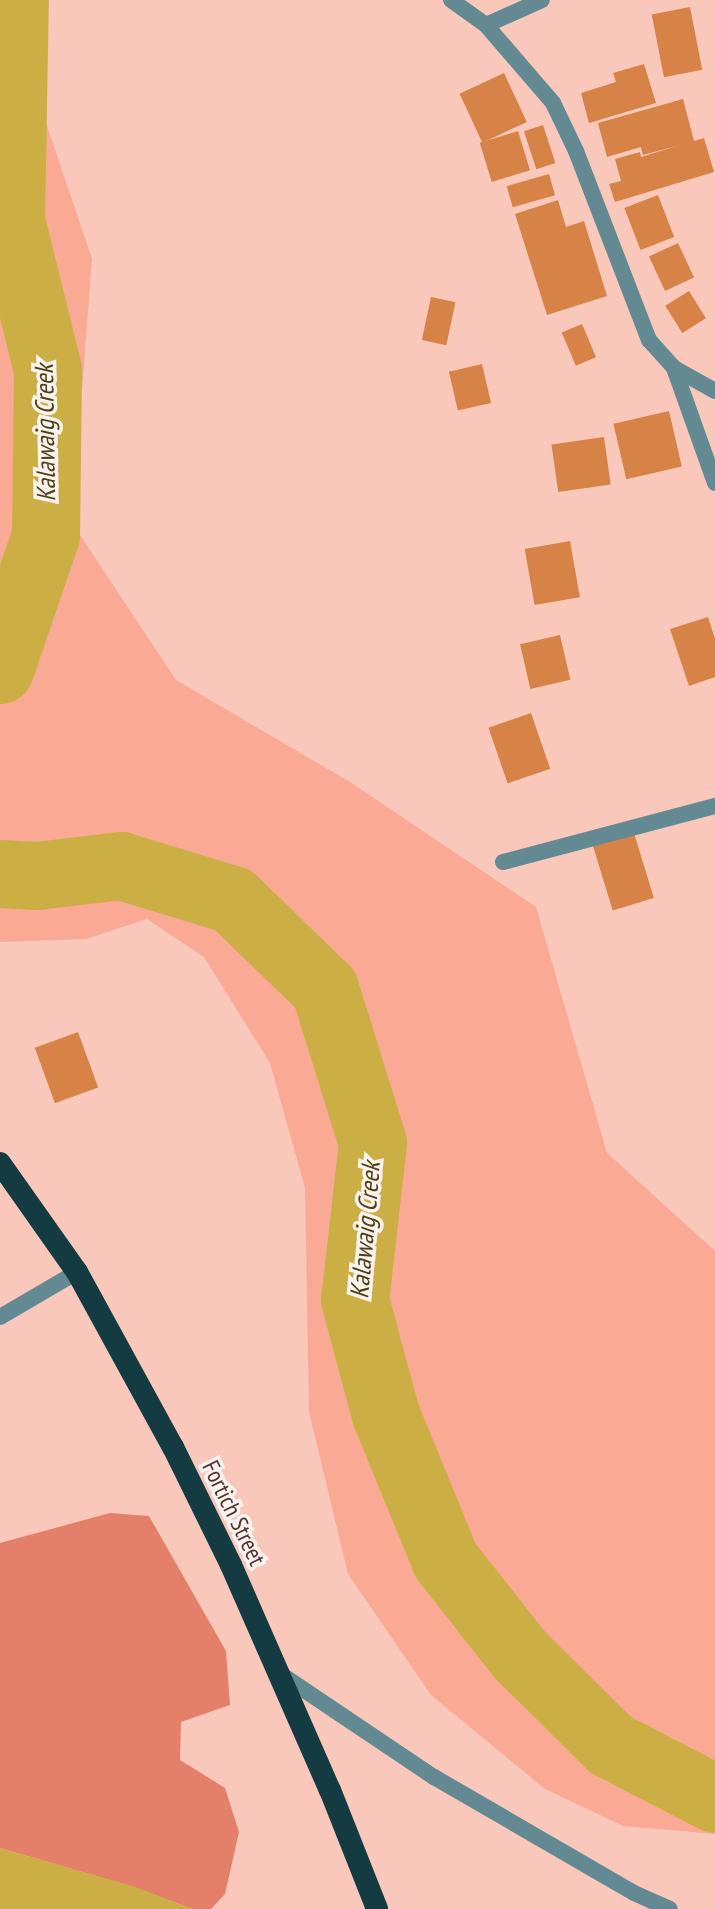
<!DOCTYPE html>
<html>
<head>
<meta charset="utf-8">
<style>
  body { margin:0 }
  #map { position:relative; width:715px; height:1909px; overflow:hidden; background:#f9c8bb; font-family:"PT Sans Narrow",sans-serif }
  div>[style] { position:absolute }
  .green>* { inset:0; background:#faa994 }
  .forest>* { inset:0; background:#e48069 }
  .water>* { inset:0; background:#ccaf44 }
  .river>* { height:68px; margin:-34px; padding:0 34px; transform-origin:34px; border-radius:34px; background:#ccaf44 }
  .building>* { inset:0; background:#d78246; transform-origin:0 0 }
  .minor>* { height:16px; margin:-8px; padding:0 8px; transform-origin:8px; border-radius:8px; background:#638992 }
  .tertiary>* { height:16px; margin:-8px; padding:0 8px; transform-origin:8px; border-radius:8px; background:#638992 }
  .trunk>* { height:22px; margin:-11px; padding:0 11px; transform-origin:11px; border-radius:11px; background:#143a42 }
  span { translate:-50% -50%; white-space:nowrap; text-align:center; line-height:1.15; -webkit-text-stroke:7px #fcf3f1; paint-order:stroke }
  .street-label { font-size:24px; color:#52322a }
  .water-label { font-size:26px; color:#4d4115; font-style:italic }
</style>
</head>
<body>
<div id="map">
  <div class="green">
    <div style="clip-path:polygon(0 0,29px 0,19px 43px,92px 259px,72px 523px,176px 680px,350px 782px,536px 907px,607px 1153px,715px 1251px,715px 1834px,623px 1826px,545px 1789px,431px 1695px,348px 1574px,309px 1412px,305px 1188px,270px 1063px,204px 957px,147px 919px,86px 939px,0 942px)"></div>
  </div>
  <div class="forest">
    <div style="clip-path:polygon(110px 1513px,149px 1516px,226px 1651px,230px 1705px,181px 1722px,180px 1760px,225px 1788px,239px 1832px,225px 1894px,211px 1909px,192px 1909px,134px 1887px,0 1848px,0 1543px)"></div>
  </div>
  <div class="water">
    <div style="clip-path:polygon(0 1848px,135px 1887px,192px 1909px,0 1909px)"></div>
  </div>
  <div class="river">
    <div style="left:0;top:670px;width:142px;rotate:-71.1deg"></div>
    <div style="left:46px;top:536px;width:166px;rotate:-89.3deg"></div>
    <div style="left:48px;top:370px;width:154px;rotate:-103.9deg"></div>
    <div style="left:11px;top:221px;width:221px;rotate:-89deg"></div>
    <div style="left:0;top:874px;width:37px;rotate:3deg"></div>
    <div style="left:37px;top:876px;width:85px;rotate:-6.8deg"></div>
    <div style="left:121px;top:866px;width:117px;rotate:16.9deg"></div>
    <div style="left:233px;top:900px;width:128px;rotate:44.1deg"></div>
    <div style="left:325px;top:989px;width:161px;rotate:72.7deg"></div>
    <div style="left:373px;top:1143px;width:158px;rotate:96.5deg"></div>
    <div style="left:355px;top:1300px;width:119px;rotate:74.9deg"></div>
    <div style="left:386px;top:1415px;width:158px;rotate:67.7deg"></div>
    <div style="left:446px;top:1561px;width:120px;rotate:51.8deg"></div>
    <div style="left:520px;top:1655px;width:128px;rotate:44.7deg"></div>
    <div style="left:611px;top:1745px;width:117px;rotate:27.4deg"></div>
  </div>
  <div class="building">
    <div style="left:690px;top:7px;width:64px;height:39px;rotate:79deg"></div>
    <div style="clip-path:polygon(644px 64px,656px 103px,589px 123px,581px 93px,616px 82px,613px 73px)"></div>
    <div style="left:504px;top:73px;width:54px;height:49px;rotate:65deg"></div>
    <div style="clip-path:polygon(683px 99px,694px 141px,704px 138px,714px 172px,615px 202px,609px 184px,621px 181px,615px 159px,640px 152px,641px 157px,680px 145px,643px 155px,641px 147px,607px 157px,598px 123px)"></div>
    <div style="left:543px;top:125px;width:40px;height:20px;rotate:72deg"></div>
    <div style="left:518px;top:131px;width:41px;height:40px;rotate:73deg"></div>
    <div style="left:549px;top:174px;width:22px;height:44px;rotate:74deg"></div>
    <div style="left:658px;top:195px;width:45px;height:36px;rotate:69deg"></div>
    <div style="clip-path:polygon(558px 200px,566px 227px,584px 221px,607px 296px,547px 315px,515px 214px)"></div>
    <div style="left:678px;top:243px;width:38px;height:32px;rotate:65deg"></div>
    <div style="left:689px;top:291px;width:32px;height:28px;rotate:58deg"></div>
    <div style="left:431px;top:297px;width:25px;height:44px;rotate:12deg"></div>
    <div style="left:582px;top:324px;width:36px;height:22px;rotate:67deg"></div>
    <div style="left:482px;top:364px;width:40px;height:34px;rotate:77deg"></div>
    <div style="left:669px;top:411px;width:57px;height:57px;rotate:77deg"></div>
    <div style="left:604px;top:437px;width:48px;height:53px;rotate:82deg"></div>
    <div style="left:570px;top:541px;width:57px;height:46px;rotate:80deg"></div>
    <div style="clip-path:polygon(708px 617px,715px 639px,715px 677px,689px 686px,670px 629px)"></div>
    <div style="left:560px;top:635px;width:46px;height:41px;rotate:77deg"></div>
    <div style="left:531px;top:713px;width:59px;height:45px;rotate:71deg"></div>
    <div style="left:634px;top:833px;width:68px;height:43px;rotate:73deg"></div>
    <div style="left:78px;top:1032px;width:59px;height:46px;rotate:70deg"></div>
  </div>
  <div class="minor">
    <div style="left:486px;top:25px;width:61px;rotate:-24.1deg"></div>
    <div style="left:674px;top:368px;width:122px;rotate:70.4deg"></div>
    <div style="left:503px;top:862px;width:219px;rotate:-14.8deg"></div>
    <div style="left:0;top:1317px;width:89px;rotate:-30.3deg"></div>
    <div style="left:279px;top:1673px;width:187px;rotate:33.9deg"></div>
    <div style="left:434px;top:1777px;width:231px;rotate:30.1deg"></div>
    <div style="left:634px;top:1893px;width:39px;rotate:24deg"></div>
  </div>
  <div class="tertiary">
    <div style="left:451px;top:0;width:43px;rotate:35.5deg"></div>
    <div style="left:486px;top:25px;width:103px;rotate:49.3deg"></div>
    <div style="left:553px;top:103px;width:53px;rotate:64.4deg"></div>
    <div style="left:576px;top:151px;width:203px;rotate:68.9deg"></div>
    <div style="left:649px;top:340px;width:38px;rotate:48deg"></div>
    <div style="left:674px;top:368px;width:47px;rotate:29.3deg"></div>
  </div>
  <div class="trunk">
    <div style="left:0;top:1163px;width:133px;rotate:54.8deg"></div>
    <div style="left:77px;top:1272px;width:200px;rotate:61.3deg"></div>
    <div style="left:173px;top:1447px;width:131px;rotate:63.8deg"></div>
    <div style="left:231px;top:1565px;width:246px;rotate:66.3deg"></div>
    <div style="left:330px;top:1790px;width:128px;rotate:68.4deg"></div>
  </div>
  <div class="street-label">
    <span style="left:234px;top:1513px;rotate:64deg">Fortich Street</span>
  </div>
  <div class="water-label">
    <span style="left:45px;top:433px;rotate:-91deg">Kalawaig Creek</span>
    <span style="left:365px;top:1230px;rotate:-85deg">Kalawaig Creek</span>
  </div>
</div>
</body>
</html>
